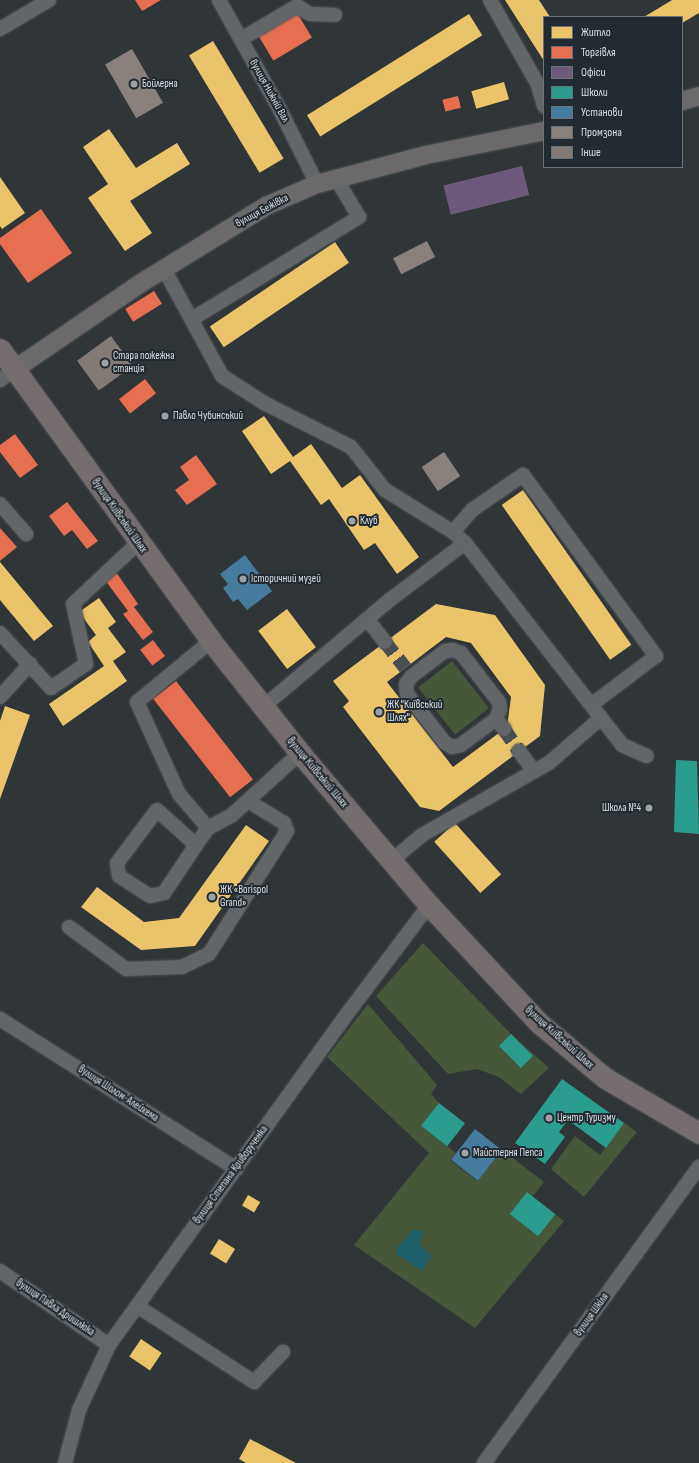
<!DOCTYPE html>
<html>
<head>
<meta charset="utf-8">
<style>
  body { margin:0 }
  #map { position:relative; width:699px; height:1463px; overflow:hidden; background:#303538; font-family:"Sofia Sans Condensed",sans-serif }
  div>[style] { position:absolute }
  .green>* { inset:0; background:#47573a; transform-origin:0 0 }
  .water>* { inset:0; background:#21626a }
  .homes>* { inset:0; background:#e9c46a; transform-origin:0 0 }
  .shops>* { inset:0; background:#e76f51; transform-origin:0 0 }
  .offices>* { inset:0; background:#6d597a; transform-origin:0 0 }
  .schools>* { inset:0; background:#2a9d8f; transform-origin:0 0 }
  .public>* { inset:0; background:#457b9d; transform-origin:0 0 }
  .industry>* { inset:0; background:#8a817c; transform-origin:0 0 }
  .building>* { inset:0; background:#837975; transform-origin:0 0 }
  .minor-tunnel>* { height:14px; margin-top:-7px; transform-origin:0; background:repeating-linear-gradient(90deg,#494e52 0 14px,transparent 0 21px) }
  .roads { filter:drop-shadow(0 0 1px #4f5356) drop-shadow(0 0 1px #4f5356) }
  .minor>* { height:14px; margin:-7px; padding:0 7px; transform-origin:7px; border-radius:7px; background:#636668 }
  .major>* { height:18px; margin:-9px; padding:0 9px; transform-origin:9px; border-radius:9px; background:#6c696a }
  .highway>* { height:21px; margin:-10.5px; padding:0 10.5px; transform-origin:10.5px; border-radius:10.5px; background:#756c6d }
  .dots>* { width:11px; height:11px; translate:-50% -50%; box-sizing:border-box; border:2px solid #232b32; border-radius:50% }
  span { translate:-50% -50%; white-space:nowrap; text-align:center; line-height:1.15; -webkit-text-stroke:4px #232b32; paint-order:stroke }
  .poi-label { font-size:11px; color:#d8dde2 }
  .left { translate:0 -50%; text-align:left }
  .right { translate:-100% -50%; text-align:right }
  .street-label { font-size:11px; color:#d8dde2 }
  .legend { position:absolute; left:543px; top:16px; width:140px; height:152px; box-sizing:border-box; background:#232b32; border:1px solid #6b7278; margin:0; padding:5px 7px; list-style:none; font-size:12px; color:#d8dde2 }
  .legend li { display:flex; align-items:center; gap:8px; height:20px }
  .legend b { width:20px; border:1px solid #6b7278 }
</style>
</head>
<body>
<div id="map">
  <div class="green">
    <div style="left:452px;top:661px;width:60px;height:43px;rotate:52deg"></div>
    <div style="clip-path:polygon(423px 943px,511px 1034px,549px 1068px,521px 1094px,499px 1077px,477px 1069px,448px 1074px,376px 996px)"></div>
    <div style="clip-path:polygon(368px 1004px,437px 1085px,431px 1094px,439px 1103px,422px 1126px,456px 1153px,450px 1160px,477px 1181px,502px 1150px,544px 1182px,533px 1196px,527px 1192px,510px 1214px,538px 1236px,555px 1214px,564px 1221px,475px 1328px,354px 1245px,429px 1153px,327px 1057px)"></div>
    <div style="clip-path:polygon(624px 1123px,637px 1132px,584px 1197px,551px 1169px,575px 1136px,600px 1155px)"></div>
  </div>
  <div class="water">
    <div style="clip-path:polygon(413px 1229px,423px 1232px,419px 1244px,432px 1256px,422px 1271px,396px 1254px,398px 1247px)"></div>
  </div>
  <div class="homes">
    <div style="clip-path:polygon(505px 0,539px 0,550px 17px,544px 17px,544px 61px)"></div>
    <div style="clip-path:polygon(672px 0,699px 0,699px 13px,682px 23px,682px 17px,644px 17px)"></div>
    <div style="left:469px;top:14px;width:25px;height:191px;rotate:58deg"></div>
    <div style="left:213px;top:41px;width:137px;height:28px;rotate:59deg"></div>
    <div style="left:504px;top:82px;width:18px;height:34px;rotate:74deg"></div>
    <div style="clip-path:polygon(109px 129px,136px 168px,177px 143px,190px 164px,130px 201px,152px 233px,125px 251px,88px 198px,108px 184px,83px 147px)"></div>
    <div style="clip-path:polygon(0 177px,25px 213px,2px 229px,0 226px)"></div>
    <div style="left:335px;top:242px;width:25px;height:151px;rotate:56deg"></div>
    <div style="clip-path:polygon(264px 416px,293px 457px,311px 444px,342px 488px,360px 475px,419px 557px,397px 574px,375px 543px,364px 550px,329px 499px,321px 505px,290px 461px,271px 474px,242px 431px)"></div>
    <div style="left:523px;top:490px;width:189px;height:26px;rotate:55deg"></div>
    <div style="clip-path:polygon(0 562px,53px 626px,34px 641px,0 600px)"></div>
    <div style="clip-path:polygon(99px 598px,116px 622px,108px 628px,126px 652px,113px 661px,127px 681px,63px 726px,49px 704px,104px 666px,88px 642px,96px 635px,79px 612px)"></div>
    <div style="clip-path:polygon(evenodd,436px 604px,495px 615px,545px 685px,540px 736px,439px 811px,420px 807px,343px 707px,349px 701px,333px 681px,436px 604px,446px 637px,471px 643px,511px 697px,507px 727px,453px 767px,387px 682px,446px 637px)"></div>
    <div style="left:287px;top:609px;width:48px;height:36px;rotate:53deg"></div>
    <div style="clip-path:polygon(5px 706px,30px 715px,0 799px,0 721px)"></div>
    <div style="left:455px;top:823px;width:69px;height:28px;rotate:48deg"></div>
    <div style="clip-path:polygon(246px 825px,269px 841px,195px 946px,141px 950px,81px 907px,97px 887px,144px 922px,179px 918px)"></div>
    <div style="left:248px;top:1195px;width:14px;height:12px;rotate:30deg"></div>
    <div style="left:219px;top:1239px;width:19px;height:17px;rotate:32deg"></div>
    <div style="left:141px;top:1339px;width:25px;height:21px;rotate:34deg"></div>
    <div style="clip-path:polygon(250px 1439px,296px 1463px,246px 1463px,239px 1459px)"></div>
  </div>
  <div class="shops">
    <div style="clip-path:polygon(135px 0,161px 0,142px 11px)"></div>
    <div style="left:296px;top:11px;width:31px;height:45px;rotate:59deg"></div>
    <div style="left:458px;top:96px;width:12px;height:16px;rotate:76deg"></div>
    <div style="clip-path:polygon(41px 209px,72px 253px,28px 283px,0 244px,0 238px)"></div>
    <div style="left:154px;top:291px;width:15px;height:34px;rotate:58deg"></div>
    <div style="left:145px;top:379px;width:18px;height:33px;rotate:52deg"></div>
    <div style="clip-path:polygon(15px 434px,38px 465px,20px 478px,0 452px,0 445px)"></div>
    <div style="clip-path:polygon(196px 455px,217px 484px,187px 505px,175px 490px,189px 480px,180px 467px)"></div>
    <div style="clip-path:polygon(67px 502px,98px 541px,87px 549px,72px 530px,64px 536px,49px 516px)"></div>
    <div style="clip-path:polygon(0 528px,17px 547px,0 561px)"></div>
    <div style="clip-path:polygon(116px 572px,138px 604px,134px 607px,153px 632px,143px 640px,123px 614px,128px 611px,105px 580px)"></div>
    <div style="left:153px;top:640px;width:20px;height:16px;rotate:53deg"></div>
    <div style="left:176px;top:681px;width:125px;height:29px;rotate:52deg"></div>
  </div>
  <div class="offices">
    <div style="left:522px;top:166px;width:30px;height:81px;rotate:76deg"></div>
  </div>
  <div class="schools">
    <div style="clip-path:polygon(676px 760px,697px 761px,699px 834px,674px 832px)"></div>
    <div style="left:511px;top:1034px;width:31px;height:17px;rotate:45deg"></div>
    <div style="clip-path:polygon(562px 1079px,624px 1123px,606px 1148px,568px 1120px,559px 1132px,565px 1137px,545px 1164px,515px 1143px)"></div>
    <div style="left:439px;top:1103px;width:33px;height:29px;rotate:38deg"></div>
    <div style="left:527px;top:1192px;width:36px;height:28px;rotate:38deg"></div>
  </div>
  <div class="public">
    <div style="clip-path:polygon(245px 555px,272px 591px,247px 610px,238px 599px,233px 602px,223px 588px,228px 584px,220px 574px)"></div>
    <div style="left:475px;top:1129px;width:34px;height:39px;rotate:38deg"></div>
  </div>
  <div class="industry">
    <div style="left:132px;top:49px;width:62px;height:31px;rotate:60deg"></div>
    <div style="left:427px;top:241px;width:18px;height:38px;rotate:63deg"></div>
    <div style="left:444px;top:452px;width:29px;height:27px;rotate:56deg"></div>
  </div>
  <div class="building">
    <div style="left:111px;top:336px;width:37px;height:42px;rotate:54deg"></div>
  </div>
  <div class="minor-tunnel">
    <div style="left:385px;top:642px;width:33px;rotate:52deg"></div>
    <div style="left:504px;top:729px;width:27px;rotate:56deg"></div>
  </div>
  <div class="roads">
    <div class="minor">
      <div style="left:219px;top:0;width:126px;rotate:61deg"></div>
      <div style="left:280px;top:110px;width:83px;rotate:63.4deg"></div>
      <div style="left:490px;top:0;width:98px;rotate:60.5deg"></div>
      <div style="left:538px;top:85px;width:22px;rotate:74deg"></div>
      <div style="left:0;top:29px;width:57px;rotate:-30.6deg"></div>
      <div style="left:241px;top:39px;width:65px;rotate:-30.5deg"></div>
      <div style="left:297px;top:6px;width:15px;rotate:32deg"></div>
      <div style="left:310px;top:14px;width:25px;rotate:2deg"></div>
      <div style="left:164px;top:269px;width:122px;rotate:61.5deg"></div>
      <div style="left:222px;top:376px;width:50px;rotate:32.7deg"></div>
      <div style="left:264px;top:403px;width:97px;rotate:26.8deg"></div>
      <div style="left:351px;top:447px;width:55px;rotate:51.7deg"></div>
      <div style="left:385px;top:490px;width:80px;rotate:31.7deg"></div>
      <div style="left:453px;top:532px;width:16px;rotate:43deg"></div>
      <div style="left:465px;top:543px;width:256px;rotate:52.1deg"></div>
      <div style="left:622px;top:745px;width:27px;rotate:24deg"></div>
      <div style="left:192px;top:319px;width:196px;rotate:-31.4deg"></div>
      <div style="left:359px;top:217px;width:43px;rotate:-120.7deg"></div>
      <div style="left:0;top:380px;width:19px;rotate:-36deg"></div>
      <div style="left:0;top:504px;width:40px;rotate:49deg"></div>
      <div style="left:453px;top:532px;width:29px;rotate:-49deg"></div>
      <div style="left:472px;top:510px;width:62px;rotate:-34.5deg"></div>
      <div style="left:523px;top:475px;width:225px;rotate:53.7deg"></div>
      <div style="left:656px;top:656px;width:81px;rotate:143deg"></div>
      <div style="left:367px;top:619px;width:29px;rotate:52deg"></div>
      <div style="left:0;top:633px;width:75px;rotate:47.2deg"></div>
      <div style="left:51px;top:688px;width:42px;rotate:-34.4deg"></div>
      <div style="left:86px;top:664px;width:61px;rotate:-102.2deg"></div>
      <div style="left:73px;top:604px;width:89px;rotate:-43.2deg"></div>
      <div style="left:211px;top:641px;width:96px;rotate:140.5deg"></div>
      <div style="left:137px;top:702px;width:101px;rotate:65.5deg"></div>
      <div style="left:179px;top:794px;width:45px;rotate:49.5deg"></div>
      <div style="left:208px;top:828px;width:26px;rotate:-28deg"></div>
      <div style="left:231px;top:816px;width:93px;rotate:-42.4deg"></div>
      <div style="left:453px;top:650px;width:9px;rotate:21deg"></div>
      <div style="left:461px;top:653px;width:62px;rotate:52.2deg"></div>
      <div style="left:499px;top:702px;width:7px;rotate:82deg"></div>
      <div style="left:500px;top:709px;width:11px;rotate:112deg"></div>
      <div style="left:496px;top:719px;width:44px;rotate:143.4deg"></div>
      <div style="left:461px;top:745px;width:9px;rotate:167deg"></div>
      <div style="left:452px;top:747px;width:8px;rotate:-150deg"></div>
      <div style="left:445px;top:743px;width:62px;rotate:-127.8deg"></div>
      <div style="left:407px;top:694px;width:10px;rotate:-96deg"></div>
      <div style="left:406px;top:684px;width:10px;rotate:-53deg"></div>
      <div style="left:412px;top:676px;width:41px;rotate:-37.1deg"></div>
      <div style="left:445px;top:651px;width:8px;rotate:-7deg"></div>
      <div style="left:0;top:697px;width:45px;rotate:-47.7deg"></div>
      <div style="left:263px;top:707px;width:167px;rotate:-40.2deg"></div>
      <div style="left:391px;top:599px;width:93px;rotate:-37.1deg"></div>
      <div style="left:496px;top:719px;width:13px;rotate:51deg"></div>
      <div style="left:519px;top:751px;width:25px;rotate:53deg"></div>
      <div style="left:196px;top:845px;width:52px;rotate:-138.1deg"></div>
      <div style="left:157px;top:810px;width:66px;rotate:127deg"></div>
      <div style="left:117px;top:863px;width:13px;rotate:81deg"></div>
      <div style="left:119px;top:876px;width:37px;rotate:33deg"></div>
      <div style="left:150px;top:896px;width:14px;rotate:-12deg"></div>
      <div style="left:164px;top:893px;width:58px;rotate:-56.3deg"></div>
      <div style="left:196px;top:845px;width:21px;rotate:-55deg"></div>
      <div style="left:391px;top:861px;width:40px;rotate:-40deg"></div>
      <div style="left:422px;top:835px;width:146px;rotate:-29.6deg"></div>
      <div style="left:549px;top:763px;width:69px;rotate:-40.9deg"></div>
      <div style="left:69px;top:927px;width:71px;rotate:36.4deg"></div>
      <div style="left:126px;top:969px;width:56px;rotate:-2deg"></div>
      <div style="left:182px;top:967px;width:30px;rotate:-26deg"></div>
      <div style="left:209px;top:954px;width:146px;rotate:-57.6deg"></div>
      <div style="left:287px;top:831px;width:9px;rotate:-111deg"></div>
      <div style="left:284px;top:823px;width:42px;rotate:-148.6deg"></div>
      <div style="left:0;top:1019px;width:280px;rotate:32.4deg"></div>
      <div style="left:0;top:1271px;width:132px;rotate:34.2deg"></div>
      <div style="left:137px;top:1306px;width:140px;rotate:33deg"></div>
      <div style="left:254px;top:1382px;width:42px;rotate:-46deg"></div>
      <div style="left:65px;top:1463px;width:55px;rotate:-75.2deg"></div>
      <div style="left:79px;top:1410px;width:72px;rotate:-65.2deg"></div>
      <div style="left:109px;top:1345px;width:403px;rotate:-54.3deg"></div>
      <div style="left:344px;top:1018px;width:141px;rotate:-53deg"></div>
      <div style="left:484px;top:1463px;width:366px;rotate:-54deg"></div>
    </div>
    <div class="major">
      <div style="left:682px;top:101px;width:18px;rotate:-16deg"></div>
      <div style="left:15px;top:369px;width:153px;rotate:-34.3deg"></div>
      <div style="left:141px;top:283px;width:147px;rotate:-31.6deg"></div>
      <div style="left:266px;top:206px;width:56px;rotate:-23.3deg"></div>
      <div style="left:317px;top:184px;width:113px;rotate:-14.9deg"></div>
      <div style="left:426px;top:155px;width:120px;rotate:-11.5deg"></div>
    </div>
    <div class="highway">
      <div style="left:0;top:349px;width:360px;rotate:54.1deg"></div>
      <div style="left:211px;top:641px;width:143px;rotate:51.5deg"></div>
      <div style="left:300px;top:753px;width:199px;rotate:49.7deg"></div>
      <div style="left:429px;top:905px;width:161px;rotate:47deg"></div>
      <div style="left:539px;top:1023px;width:86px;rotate:39.8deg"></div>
      <div style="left:605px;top:1078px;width:109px;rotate:30.3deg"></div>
    </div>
  </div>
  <div class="dots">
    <div style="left:134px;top:84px;background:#9da2a6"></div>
    <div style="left:105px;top:363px;background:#9da2a6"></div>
    <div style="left:165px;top:416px;background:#9da2a6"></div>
    <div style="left:352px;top:521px;background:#9da2a6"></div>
    <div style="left:243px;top:579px;background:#9da2a6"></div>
    <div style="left:379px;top:712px;background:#9da2a6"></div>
    <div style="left:649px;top:808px;background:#9da2a6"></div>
    <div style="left:212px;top:897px;background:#9da2a6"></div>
    <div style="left:549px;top:1118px;background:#9da2a6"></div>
    <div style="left:465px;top:1153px;background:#9da2a6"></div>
  </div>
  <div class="poi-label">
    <span class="left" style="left:142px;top:84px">Бойлерна</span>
    <span class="left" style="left:113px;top:363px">Стара пожежна<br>станція</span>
    <span class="left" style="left:173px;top:416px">Павло Чубинський</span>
    <span class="left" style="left:360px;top:521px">Клуб</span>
    <span class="left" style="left:251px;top:579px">Історичний музей</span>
    <span class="left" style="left:387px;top:712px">ЖК "Київський<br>Шлях"</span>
    <span class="right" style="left:641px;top:808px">Школа №4</span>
    <span class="left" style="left:220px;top:897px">ЖК «Borispol<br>Grand»</span>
    <span class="left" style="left:557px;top:1118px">Центр Туризму</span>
    <span class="left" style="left:473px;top:1153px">Майстерня Пепса</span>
  </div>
  <div class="street-label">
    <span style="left:269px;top:91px;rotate:61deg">вулиця Нижній Вал</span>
    <span style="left:262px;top:211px;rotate:-28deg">вулиця Бежівка</span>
    <span style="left:119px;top:516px;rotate:55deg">вулиця Київський Шлях</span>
    <span style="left:317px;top:773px;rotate:50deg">вулиця Київський Шлях</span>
    <span style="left:559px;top:1038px;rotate:42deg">вулиця Київський Шлях</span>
    <span style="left:118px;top:1094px;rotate:33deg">вулиця Шолом-Алейхема</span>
    <span style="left:231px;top:1175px;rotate:-54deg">вулиця Степана Криворученка</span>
    <span style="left:55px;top:1308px;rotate:34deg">вулиця Павла Дришлюка</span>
    <span style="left:592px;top:1315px;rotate:-54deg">вулиця Шкіля</span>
  </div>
  <ul class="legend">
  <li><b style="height:11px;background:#e9c46a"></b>Житло</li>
  <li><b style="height:11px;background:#e76f51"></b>Торгівля</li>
  <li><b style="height:11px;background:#6d597a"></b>Офіси</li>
  <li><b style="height:11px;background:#2a9d8f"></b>Школи</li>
  <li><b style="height:11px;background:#457b9d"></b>Установи</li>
  <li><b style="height:11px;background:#8a817c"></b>Промзона</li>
  <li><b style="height:11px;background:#837975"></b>Інше</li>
  </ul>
</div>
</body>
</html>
